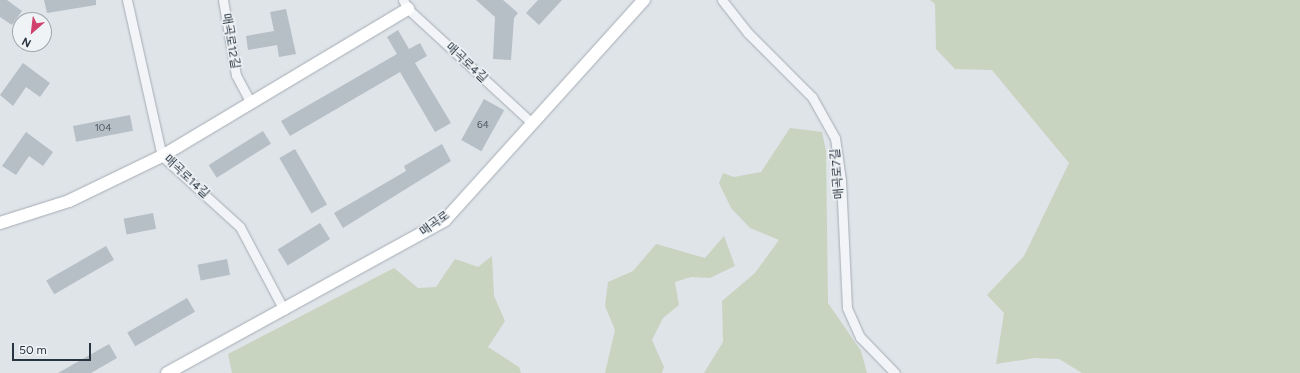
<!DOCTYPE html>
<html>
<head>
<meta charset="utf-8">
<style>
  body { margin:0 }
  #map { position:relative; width:1300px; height:373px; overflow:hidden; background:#dfe4e9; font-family:Figtree,"Noto Sans KR",sans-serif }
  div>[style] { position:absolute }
  .green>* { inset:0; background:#c8d3c0 }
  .building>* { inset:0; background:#b6bec6; transform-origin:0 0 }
  .roads { filter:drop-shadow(0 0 1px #a4acb3) drop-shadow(0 0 1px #a4acb3) }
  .street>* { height:9px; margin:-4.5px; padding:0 4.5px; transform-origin:4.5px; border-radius:4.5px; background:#f2f4f7 }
  .secondary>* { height:12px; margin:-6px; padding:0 6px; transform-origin:6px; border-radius:6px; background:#fff }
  span { translate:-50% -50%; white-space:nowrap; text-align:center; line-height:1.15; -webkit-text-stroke:3px #eff3f6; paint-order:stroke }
  .number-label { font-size:10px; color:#4c5662 }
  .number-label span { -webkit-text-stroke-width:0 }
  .street-label { font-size:12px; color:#283440 }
  .north { position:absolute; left:12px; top:12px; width:40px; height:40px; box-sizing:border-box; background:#eff3f6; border:1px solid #9fa7ad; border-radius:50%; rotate:208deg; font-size:11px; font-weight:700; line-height:16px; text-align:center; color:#283440 }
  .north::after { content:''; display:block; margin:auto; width:14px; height:18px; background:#d0426d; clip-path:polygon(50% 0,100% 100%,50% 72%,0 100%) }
  .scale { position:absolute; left:12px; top:343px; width:79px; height:18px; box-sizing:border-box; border:2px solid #283440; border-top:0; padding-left:5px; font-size:12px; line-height:14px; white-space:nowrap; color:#283440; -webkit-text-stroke:3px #eff3f6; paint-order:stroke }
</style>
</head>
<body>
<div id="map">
  <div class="green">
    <div style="clip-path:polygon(930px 0,1300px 0,1300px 373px,1082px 373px,1059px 359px,1035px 358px,996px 364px,1004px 313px,987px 295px,1024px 256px,1069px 163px,992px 70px,955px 69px,936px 49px,935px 4px)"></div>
    <div style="clip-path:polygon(790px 128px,822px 132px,826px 151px,828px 303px,861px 351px,867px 373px,704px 373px,723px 342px,722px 301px,755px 273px,779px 240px,750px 228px,731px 208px,719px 183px,723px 173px,734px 177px,761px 172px)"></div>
    <div style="clip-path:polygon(724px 236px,735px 266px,710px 278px,691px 277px,675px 282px,679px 305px,663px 318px,652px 340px,664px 367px,662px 373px,605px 373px,615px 330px,605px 306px,608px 282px,633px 271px,656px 244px,705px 258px)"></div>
    <div style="clip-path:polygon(492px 256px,494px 296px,505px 321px,488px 347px,519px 367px,521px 373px,232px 373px,228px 354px,394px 268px,418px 288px,436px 287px,455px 259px,478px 267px)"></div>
  </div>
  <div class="building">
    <div style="clip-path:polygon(0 0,7px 0,22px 11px,12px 25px,0 17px)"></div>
    <div style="clip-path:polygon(44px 0,96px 0,96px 5px,47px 13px)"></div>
    <div style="clip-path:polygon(476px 0,503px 0,518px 13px,514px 18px,511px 60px,493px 59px,495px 17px)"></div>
    <div style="clip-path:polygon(538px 0,562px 0,539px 25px,526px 13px)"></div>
    <div style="clip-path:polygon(286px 9px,296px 54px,279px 57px,277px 45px,248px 50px,246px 36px,274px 31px,270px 12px)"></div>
    <div style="clip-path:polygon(398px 30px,409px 49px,420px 43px,427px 56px,415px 63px,451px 123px,435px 132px,400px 72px,290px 136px,281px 121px,397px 54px,387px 37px)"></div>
    <div style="clip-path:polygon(23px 63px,50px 83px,40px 97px,26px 87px,13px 106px,0 95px)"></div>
    <div style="left:484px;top:99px;width:23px;height:47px;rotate:29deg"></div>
    <div style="left:130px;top:115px;width:16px;height:58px;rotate:79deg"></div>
    <div style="left:263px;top:131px;width:15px;height:64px;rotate:58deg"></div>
    <div style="clip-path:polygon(26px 132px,53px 152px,43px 166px,29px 156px,16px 175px,2px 166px)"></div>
    <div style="clip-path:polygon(442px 144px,451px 161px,343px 228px,334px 213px,406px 171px,404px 166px)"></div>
    <div style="left:295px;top:149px;width:64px;height:18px;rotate:60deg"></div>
    <div style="left:153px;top:213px;width:16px;height:30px;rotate:79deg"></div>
    <div style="left:320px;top:223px;width:19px;height:50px;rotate:58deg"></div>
    <div style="left:106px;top:246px;width:16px;height:69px;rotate:60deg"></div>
    <div style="left:227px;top:259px;width:16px;height:30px;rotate:79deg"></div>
    <div style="left:187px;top:298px;width:16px;height:69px;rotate:60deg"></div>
    <div style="clip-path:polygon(109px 344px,117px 358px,91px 373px,58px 373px)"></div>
  </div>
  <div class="roads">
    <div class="street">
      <div style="left:127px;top:0;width:160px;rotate:77.4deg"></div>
      <div style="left:162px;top:156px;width:105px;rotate:42.3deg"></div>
      <div style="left:240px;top:227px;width:94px;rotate:62.1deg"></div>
      <div style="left:223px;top:0;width:76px;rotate:80.2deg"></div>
      <div style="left:236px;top:75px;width:32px;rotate:62deg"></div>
      <div style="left:403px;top:0;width:10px;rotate:61deg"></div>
      <div style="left:408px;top:9px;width:168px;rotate:42.6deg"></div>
      <div style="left:722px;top:0;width:42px;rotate:51.8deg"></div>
      <div style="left:748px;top:33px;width:91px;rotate:45deg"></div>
      <div style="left:812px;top:97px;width:47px;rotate:60.7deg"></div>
      <div style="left:835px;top:138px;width:42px;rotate:81.9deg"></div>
      <div style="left:841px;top:180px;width:128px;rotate:87.3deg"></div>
      <div style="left:847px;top:308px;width:32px;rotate:66deg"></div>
      <div style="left:860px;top:337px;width:50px;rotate:45.8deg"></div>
    </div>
    <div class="secondary">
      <div style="left:0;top:223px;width:72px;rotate:-17.7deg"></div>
      <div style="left:69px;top:201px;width:103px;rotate:-25.8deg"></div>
      <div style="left:162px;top:156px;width:287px;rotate:-30.9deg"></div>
      <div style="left:167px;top:373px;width:317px;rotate:-28.8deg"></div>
      <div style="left:445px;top:220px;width:297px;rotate:-47.9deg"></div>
    </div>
  </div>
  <div class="number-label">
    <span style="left:483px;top:125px">64</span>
    <span style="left:103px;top:128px">104</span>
  </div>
  <div class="street-label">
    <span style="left:230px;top:41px;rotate:80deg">매곡로12길</span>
    <span style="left:466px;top:63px;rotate:43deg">매곡로4길</span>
    <span style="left:838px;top:174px;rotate:-95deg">매곡로7길</span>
    <span style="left:186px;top:177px;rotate:43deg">매곡로14길</span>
    <span style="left:435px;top:224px;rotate:-36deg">매곡로</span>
  </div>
  <div class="north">N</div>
  <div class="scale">50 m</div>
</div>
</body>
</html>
